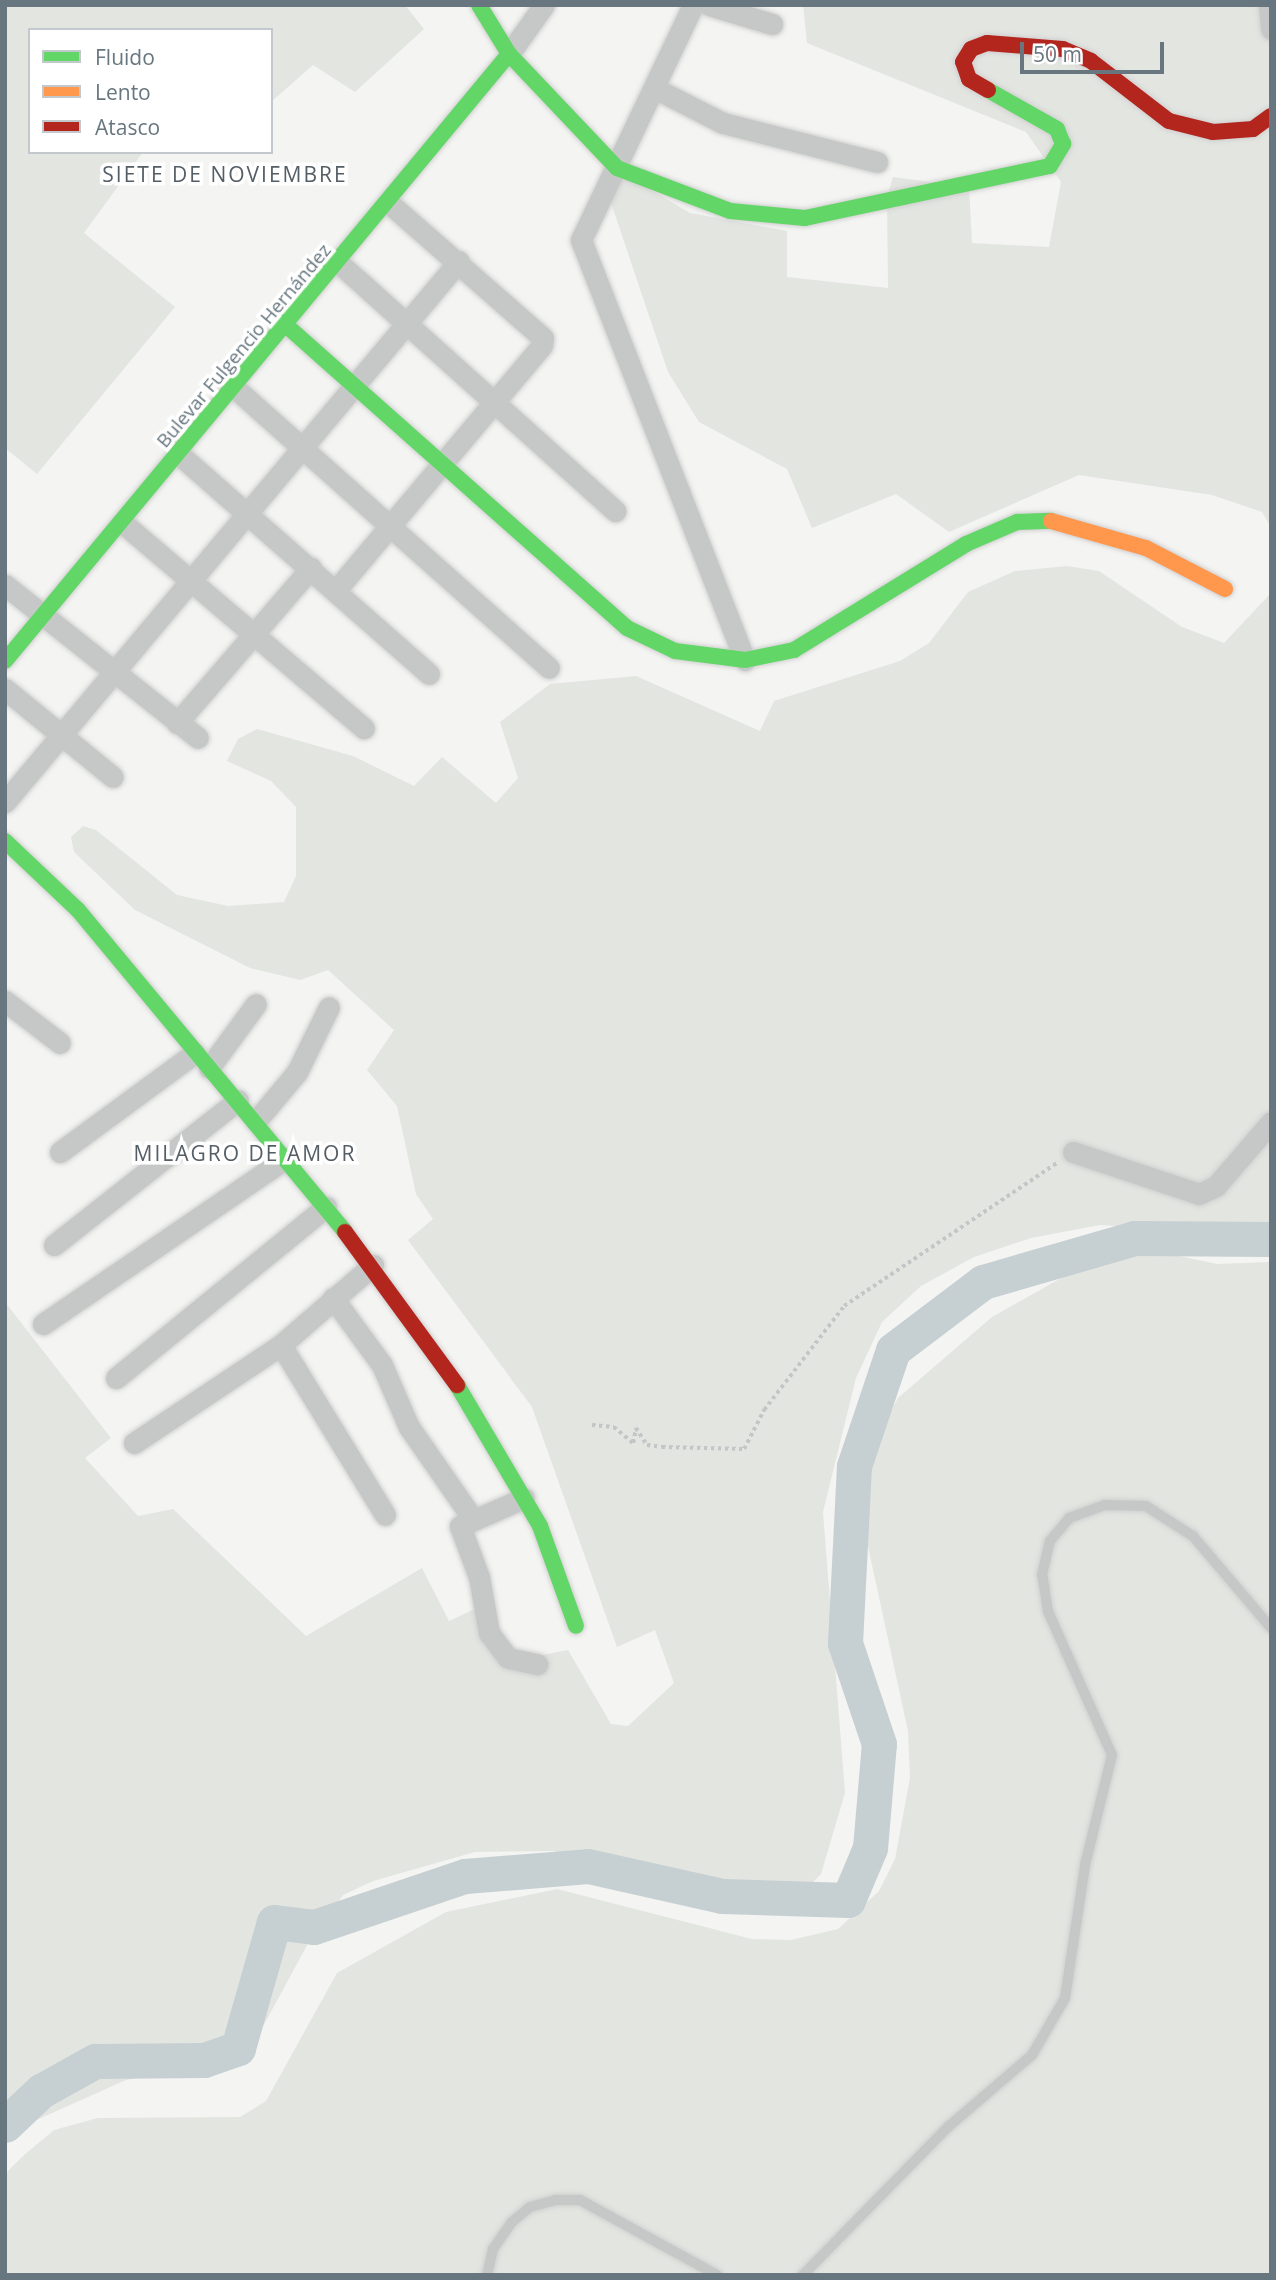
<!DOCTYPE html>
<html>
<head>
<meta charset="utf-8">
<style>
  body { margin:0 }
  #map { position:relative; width:1276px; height:2280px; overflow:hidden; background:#f4f4f3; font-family:"Open Sans",sans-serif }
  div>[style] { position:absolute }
  .green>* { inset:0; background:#e3e5e1 }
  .river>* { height:35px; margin:-17.5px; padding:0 17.5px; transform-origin:17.5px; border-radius:17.5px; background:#c6cfd1 }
  .path>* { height:3.5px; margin-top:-1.75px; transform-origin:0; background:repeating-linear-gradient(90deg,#c4c5c6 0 3.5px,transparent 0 7px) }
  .roads { filter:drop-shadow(0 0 2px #d0d0d0) drop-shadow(0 0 2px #d0d0d0) }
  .lane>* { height:10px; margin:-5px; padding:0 5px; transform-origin:5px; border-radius:5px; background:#c6c8c8 }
  .street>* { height:21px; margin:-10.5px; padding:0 10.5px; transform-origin:10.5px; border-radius:10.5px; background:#c6c8c8 }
  .fast>* { height:16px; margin:-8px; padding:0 8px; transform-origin:8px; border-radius:8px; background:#63d668 }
  .slow>* { height:16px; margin:-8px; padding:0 8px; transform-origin:8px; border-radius:8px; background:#ff974d }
  .jam>* { height:16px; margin:-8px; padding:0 8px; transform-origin:8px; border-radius:8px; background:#b3261e }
  span { translate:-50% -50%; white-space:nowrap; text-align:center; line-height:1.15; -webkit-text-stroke:7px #fff; paint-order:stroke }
  .street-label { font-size:19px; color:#67767f }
  .neighbourhood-label { font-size:21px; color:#545e66; letter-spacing:2px }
  .frame { position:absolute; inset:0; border:7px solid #67767f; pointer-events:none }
  .legend { position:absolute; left:28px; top:28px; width:245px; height:126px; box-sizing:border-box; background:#fff; border:2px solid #c2c8cc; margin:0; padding:9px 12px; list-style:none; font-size:21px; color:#67767f }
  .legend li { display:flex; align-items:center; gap:14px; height:35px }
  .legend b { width:35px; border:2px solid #c2c8cc }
  .scale { position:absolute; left:1020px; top:42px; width:144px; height:32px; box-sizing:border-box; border:4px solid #67767f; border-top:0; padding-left:9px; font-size:21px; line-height:24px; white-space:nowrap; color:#67767f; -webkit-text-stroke:5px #fff; paint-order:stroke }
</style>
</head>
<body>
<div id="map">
  <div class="green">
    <div style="clip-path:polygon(5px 5px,405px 5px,424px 29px,355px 92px,313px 65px,271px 102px,271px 30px,30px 30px,30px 152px,143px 152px,84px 233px,175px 307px,37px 474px,5px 448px)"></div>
    <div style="clip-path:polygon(803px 5px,1271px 5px,1271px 527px,1262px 512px,1212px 495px,1079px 475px,949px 532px,896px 494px,812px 528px,787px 469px,699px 422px,668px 372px,607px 191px,623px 173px,690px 213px,787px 231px,787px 277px,888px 288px,887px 197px,893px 177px,969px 187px,972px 243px,1049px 247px,1061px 182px,1026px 132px,807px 43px)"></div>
    <div style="clip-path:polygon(1067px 566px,1099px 571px,1182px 627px,1224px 643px,1271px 593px,1271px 1236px,1100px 1225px,1031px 1238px,974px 1257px,921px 1286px,882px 1322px,856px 1378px,823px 1512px,845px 1793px,821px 1874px,799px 1896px,645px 1874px,553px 1851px,475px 1852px,373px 1881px,343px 1895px,311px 1938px,254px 2043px,186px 2069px,126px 2080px,5px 2134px,5px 1302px,111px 1438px,85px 1458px,138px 1516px,173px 1509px,306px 1636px,422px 1568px,449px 1621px,479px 1607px,506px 1662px,568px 1650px,611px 1724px,628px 1726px,674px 1683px,655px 1630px,617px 1647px,532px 1407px,408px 1240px,433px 1219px,416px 1194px,397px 1106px,367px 1070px,394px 1030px,328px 970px,300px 980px,250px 968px,135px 910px,74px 852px,71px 837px,83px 826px,96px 830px,177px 895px,228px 906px,284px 902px,296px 876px,296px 807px,271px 781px,227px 761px,238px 739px,257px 729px,353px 756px,414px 786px,442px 757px,496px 803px,518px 778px,500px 722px,550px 684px,636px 676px,760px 731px,774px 701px,900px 661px,929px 643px,968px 592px,1015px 571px)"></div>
    <div style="clip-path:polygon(1165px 1253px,1217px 1264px,1271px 1262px,1271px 2275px,5px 2275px,5px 2174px,23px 2156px,54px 2130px,98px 2118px,240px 2117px,266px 2101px,337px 1973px,446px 1912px,557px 1889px,752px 1939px,791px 1940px,838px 1929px,879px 1891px,895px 1859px,910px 1778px,908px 1731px,854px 1482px,898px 1398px,992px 1317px,1102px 1255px)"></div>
  </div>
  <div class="river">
    <div style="left:5px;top:2125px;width:50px;rotate:-43.4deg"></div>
    <div style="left:41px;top:2091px;width:62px;rotate:-29.1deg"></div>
    <div style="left:95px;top:2061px;width:109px;rotate:-0.5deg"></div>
    <div style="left:204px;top:2060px;width:36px;rotate:-19deg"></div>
    <div style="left:238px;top:2048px;width:131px;rotate:-74.1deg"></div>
    <div style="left:274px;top:1922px;width:40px;rotate:7.1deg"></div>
    <div style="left:314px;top:1927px;width:159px;rotate:-18.7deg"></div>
    <div style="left:465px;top:1876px;width:123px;rotate:-4.6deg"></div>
    <div style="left:588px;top:1866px;width:137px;rotate:12.6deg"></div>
    <div style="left:722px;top:1896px;width:126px;rotate:1.8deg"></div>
    <div style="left:848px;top:1900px;width:56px;rotate:-67.1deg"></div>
    <div style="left:870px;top:1848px;width:104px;rotate:-85.1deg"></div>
    <div style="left:879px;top:1744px;width:107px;rotate:-108.6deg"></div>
    <div style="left:845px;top:1643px;width:177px;rotate:-87.1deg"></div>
    <div style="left:854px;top:1466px;width:122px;rotate:-71.4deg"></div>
    <div style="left:893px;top:1350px;width:113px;rotate:-37.1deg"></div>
    <div style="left:983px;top:1282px;width:157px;rotate:-16.2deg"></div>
    <div style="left:1134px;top:1238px;width:137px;rotate:0.4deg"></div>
  </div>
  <div class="path">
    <div style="left:592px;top:1425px;width:22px;rotate:5deg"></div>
    <div style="left:614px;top:1427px;width:25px;rotate:40deg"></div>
    <div style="left:633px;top:1443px;width:15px;rotate:-79deg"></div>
    <div style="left:636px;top:1428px;width:20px;rotate:57deg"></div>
    <div style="left:647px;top:1445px;width:15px;rotate:8deg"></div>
    <div style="left:662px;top:1447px;width:82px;rotate:1.4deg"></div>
    <div style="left:744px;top:1449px;width:44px;rotate:-62.9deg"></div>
    <div style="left:764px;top:1410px;width:131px;rotate:-52.4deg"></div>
    <div style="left:844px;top:1306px;width:257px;rotate:-33.9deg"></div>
  </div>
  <div class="roads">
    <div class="lane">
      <div style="left:487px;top:2275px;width:27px;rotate:-77deg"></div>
      <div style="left:493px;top:2249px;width:33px;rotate:-55deg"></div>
      <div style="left:512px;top:2222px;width:23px;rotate:-40deg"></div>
      <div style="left:530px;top:2207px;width:27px;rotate:-15deg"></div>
      <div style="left:556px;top:2200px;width:24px"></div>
      <div style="left:580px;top:2200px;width:156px;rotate:28.7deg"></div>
      <div style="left:803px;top:2275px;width:207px;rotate:-45.6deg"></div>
      <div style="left:948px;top:2127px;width:111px;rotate:-40.6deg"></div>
      <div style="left:1032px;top:2055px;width:66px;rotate:-59.9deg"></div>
      <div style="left:1065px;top:1998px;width:134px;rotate:-81.4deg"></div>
      <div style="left:1085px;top:1865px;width:113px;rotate:-76.2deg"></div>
      <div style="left:1112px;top:1755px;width:158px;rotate:-114deg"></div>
      <div style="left:1048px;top:1611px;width:36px;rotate:-99deg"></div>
      <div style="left:1042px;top:1575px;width:35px;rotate:-77deg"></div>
      <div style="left:1050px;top:1541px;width:30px;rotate:-50deg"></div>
      <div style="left:1069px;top:1518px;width:37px;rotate:-20deg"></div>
      <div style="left:1104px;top:1505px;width:42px;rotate:1.4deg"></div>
      <div style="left:1146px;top:1506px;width:56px;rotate:32.6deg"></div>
      <div style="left:1193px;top:1536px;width:121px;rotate:49.7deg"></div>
    </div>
    <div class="street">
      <div style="left:693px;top:5px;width:260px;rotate:115.5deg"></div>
      <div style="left:581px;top:240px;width:451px;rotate:68.7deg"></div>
      <div style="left:709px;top:5px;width:66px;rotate:16.8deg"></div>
      <div style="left:1269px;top:5px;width:24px;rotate:85deg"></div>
      <div style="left:509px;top:54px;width:60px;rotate:-54.5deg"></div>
      <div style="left:658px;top:90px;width:73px;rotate:26.9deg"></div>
      <div style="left:723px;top:123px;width:159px;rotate:14.2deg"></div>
      <div style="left:340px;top:264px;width:370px;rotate:41.9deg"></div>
      <div style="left:236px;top:389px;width:419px;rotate:41.7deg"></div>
      <div style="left:181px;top:456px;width:330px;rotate:41.3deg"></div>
      <div style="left:124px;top:524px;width:315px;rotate:40.4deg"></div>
      <div style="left:5px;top:585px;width:246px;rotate:38.4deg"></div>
      <div style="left:336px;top:590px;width:320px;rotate:-49.9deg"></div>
      <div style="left:542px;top:345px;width:7px;rotate:-82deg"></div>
      <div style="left:543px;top:338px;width:205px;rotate:-138.8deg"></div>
      <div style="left:5px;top:689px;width:139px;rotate:39.2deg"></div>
      <div style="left:177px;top:723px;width:205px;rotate:-49.2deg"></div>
      <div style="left:5px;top:802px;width:706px;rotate:-50deg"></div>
      <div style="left:5px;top:1001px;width:69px;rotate:37.4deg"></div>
      <div style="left:209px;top:1068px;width:79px;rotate:-53.7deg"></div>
      <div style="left:256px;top:1121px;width:64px;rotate:-50.1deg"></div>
      <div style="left:297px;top:1072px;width:72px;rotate:-63.8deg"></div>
      <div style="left:60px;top:1152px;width:167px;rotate:-36.3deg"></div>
      <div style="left:1073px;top:1152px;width:133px;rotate:18.4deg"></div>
      <div style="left:1199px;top:1194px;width:19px;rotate:-25deg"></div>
      <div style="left:1216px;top:1186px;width:84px;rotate:-49.3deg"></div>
      <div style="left:54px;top:1245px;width:234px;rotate:-38.2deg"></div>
      <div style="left:333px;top:1298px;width:83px;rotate:53.8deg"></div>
      <div style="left:382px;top:1365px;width:68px;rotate:66.5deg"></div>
      <div style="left:409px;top:1427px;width:112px;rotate:55.2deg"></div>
      <div style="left:43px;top:1324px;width:293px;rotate:-34.3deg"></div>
      <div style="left:281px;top:1345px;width:199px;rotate:58.5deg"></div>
      <div style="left:116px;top:1378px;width:271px;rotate:-39.2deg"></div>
      <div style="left:134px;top:1443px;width:177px;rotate:-33.7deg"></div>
      <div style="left:281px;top:1345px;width:122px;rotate:-41deg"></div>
      <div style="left:524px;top:1498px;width:70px;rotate:156.4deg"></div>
      <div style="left:460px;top:1526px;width:54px;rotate:69.6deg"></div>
      <div style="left:479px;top:1577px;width:57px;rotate:79.9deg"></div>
      <div style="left:489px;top:1633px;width:31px;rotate:53deg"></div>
      <div style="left:508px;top:1658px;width:30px;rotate:12deg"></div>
    </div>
    <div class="fast">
      <div style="left:479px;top:5px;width:57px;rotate:58.5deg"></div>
      <div style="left:509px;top:54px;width:157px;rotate:46.5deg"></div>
      <div style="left:617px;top:168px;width:121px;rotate:20.8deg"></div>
      <div style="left:730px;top:211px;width:75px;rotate:5.3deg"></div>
      <div style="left:805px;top:218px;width:250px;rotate:-12deg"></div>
      <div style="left:1050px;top:166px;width:26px;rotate:-59deg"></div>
      <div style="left:1063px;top:144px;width:16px;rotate:-112deg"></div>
      <div style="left:1057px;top:129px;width:79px;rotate:-150.5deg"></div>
      <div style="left:288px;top:327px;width:453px;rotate:41.6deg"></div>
      <div style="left:627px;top:628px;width:53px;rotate:25.6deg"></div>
      <div style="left:675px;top:651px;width:71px;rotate:7.3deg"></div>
      <div style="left:745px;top:660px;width:50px;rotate:-11.5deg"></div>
      <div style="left:794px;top:650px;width:202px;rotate:-31.6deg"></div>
      <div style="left:966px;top:544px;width:56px;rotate:-23.3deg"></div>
      <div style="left:1017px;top:522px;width:34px;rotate:-2deg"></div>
      <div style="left:5px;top:661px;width:789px;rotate:-50.3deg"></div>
      <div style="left:5px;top:841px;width:100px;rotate:43.4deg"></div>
      <div style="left:78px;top:910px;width:418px;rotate:50.3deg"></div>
      <div style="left:457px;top:1385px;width:164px;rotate:59.5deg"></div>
      <div style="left:540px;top:1526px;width:106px;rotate:70.2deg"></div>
    </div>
    <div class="slow">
      <div style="left:1051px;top:521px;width:99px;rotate:15.9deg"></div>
      <div style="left:1146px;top:548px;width:89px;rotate:27.4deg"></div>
    </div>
    <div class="jam">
      <div style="left:988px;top:90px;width:22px;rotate:-150deg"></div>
      <div style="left:969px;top:79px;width:18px;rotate:-109deg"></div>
      <div style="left:963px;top:62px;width:15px;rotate:-58deg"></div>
      <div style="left:971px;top:49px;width:17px;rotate:-21deg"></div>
      <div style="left:987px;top:43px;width:76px;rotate:4.5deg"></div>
      <div style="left:1063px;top:49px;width:30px;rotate:23deg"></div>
      <div style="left:1091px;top:61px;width:98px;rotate:37.6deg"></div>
      <div style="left:1169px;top:121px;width:45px;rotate:14deg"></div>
      <div style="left:1213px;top:132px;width:40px;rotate:-4.3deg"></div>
      <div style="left:1253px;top:129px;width:22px;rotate:-36deg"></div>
      <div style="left:345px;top:1232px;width:190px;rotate:53.8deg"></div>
    </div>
  </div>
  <div class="street-label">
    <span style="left:244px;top:346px;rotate:-50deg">Bulevar Fulgencio Hernández</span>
  </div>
  <div class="neighbourhood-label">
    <span style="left:225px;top:174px">SIETE DE NOVIEMBRE</span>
    <span style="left:245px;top:1153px">MILAGRO DE AMOR</span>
  </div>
  <div class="frame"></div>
  <ul class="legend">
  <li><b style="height:9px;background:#63d668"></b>Fluido</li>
  <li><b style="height:9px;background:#ff974d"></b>Lento</li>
  <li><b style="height:9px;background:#b3261e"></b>Atasco</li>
  </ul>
  <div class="scale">50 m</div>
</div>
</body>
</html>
